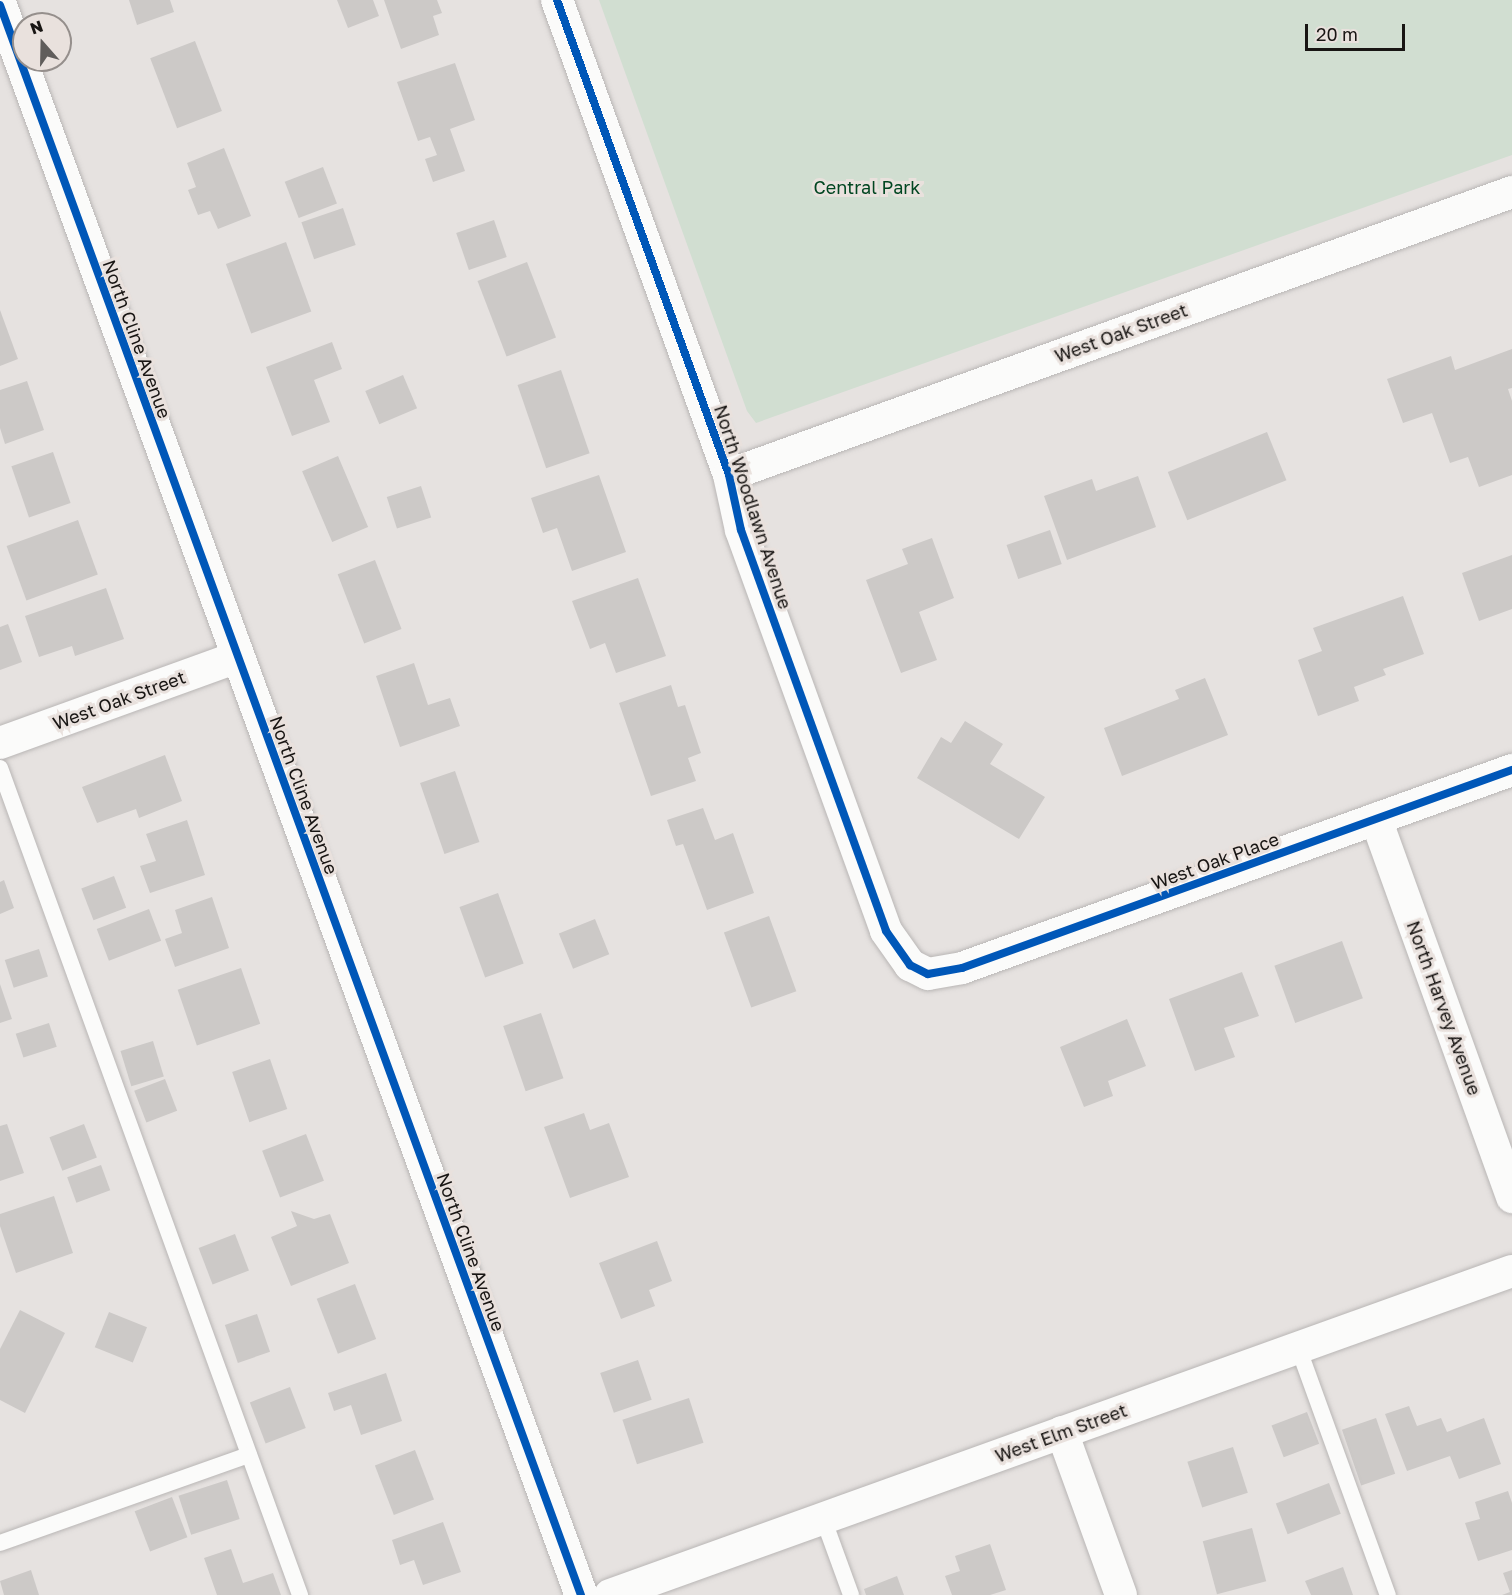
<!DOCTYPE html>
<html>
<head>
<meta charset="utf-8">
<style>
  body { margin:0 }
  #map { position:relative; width:1512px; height:1595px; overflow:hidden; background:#e6e2e0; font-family:"Golos Text",sans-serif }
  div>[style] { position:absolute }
  .green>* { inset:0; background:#d1ded1 }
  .building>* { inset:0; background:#ccc9c7; transform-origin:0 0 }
  .roads { filter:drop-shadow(0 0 2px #b9b6b5) drop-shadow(0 0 2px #b9b6b5) }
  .lane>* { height:16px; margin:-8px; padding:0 8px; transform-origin:8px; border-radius:8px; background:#fbfbfa }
  .street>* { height:32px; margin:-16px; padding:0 16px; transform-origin:16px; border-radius:16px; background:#fbfbfa }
  .secondary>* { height:33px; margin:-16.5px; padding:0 16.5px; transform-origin:16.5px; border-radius:16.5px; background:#fbfbfa }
  .cycleway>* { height:8px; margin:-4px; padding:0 4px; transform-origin:4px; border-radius:4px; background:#0057b8 }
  span { translate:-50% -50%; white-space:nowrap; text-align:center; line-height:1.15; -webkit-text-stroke:6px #e9e1dd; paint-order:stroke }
  .park-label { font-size:18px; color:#014621 }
  .street-label { font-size:18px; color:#181513 }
  .north { position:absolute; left:12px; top:12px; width:60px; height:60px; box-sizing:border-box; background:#e9e1dd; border:2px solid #958f8c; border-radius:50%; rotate:340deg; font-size:16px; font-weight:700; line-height:24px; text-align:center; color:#181513 }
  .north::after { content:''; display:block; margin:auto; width:21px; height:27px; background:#605d5b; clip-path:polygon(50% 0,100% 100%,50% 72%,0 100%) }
  .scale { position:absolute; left:1305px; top:24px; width:100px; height:27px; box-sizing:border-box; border:3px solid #181513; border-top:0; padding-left:8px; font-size:18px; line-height:21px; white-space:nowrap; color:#181513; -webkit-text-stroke:4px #e9e1dd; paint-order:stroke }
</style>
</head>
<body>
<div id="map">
  <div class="green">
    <div style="clip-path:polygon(599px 0,1512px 0,1512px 155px,756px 423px,747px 411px)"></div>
  </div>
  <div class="building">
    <div style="clip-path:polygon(129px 0,170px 0,174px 12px,137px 25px)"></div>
    <div style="clip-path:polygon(337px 0,373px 0,379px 16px,348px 28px)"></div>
    <div style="clip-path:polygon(384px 0,437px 0,442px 13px,433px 16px,439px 35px,401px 49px)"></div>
    <div style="left:195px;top:41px;width:75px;height:48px;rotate:69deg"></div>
    <div style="clip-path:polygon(455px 63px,475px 120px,450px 129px,465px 171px,433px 182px,425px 159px,437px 155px,430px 137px,418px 141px,397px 82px)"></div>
    <div style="clip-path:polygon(224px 148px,251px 216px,218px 229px,210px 211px,198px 215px,188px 190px,196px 187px,187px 163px)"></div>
    <div style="left:323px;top:167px;width:39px;height:41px;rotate:69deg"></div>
    <div style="left:343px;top:208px;width:39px;height:44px;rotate:71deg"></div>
    <div style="left:494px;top:220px;width:39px;height:40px;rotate:71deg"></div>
    <div style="left:286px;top:242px;width:74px;height:64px;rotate:70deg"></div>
    <div style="left:527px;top:262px;width:81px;height:53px;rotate:69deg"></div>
    <div style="clip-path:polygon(0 310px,18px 359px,0 366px)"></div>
    <div style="clip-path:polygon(332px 342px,342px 369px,314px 380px,330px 422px,292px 436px,266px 367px)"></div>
    <div style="clip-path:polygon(1512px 349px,1512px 388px,1508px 389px,1512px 401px,1512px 475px,1479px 487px,1468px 457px,1450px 463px,1432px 413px,1403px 423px,1387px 379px,1451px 356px,1455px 370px)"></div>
    <div style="left:561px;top:370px;width:88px;height:46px;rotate:71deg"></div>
    <div style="left:403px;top:375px;width:36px;height:41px;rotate:67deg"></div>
    <div style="clip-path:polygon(27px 381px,44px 430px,5px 444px,0 428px,0 390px)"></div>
    <div style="left:1267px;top:432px;width:52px;height:107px;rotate:68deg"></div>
    <div style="left:53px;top:452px;width:54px;height:44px;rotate:71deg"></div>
    <div style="left:338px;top:456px;width:77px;height:39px;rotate:67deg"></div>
    <div style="clip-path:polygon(599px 475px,626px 552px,572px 571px,557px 528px,543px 533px,531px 498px)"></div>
    <div style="clip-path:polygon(1138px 476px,1156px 527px,1067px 560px,1044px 496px,1092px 479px,1096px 491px)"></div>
    <div style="left:421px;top:486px;width:33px;height:36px;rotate:72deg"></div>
    <div style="left:78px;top:520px;width:58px;height:76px;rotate:70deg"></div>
    <div style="left:1050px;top:530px;width:36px;height:46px;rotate:71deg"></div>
    <div style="clip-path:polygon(932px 538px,954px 598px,919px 612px,937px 660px,901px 673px,866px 580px,908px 564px,902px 549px)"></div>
    <div style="clip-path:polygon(1512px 555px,1512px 609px,1479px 621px,1462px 573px)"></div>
    <div style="left:375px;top:560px;width:74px;height:40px;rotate:69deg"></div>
    <div style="clip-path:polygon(638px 578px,666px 656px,616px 673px,605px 643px,590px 649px,572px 601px)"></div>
    <div style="clip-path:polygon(106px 588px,124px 639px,75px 656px,72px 646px,39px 657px,25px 616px)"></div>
    <div style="clip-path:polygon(1403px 596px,1424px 654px,1383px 669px,1386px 675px,1354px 687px,1359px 701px,1318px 716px,1298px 660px,1322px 651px,1313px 628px)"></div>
    <div style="clip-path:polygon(8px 624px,22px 662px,0 670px,0 627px)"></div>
    <div style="clip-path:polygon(414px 663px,428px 705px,450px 698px,460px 726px,400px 747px,376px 676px)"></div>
    <div style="clip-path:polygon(1205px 678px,1228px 735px,1122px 776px,1104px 728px,1179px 699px,1175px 690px)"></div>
    <div style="clip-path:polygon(671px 685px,678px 707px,685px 705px,701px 753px,688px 758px,696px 781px,651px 796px,619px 703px)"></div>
    <div style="clip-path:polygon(965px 721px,1003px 744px,990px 764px,1045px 797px,1019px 839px,917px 778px,941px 737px,951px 743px)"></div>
    <div style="clip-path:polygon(165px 755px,182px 801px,139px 818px,136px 809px,97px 823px,82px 787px)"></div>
    <div style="left:455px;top:771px;width:75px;height:37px;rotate:71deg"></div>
    <div style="clip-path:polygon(703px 808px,715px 840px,733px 833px,754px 893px,707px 910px,683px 844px,676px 846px,667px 820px)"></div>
    <div style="clip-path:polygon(187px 820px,205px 875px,150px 893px,140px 866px,156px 861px,146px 834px)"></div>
    <div style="left:114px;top:876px;width:34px;height:35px;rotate:69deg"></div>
    <div style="clip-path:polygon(4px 880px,14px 908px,0 914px,0 882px)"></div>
    <div style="left:498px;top:893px;width:75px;height:41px;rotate:70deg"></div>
    <div style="clip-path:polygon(212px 897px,229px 948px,175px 967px,165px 939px,182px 933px,175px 910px)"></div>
    <div style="left:149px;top:909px;width:34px;height:56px;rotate:69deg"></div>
    <div style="left:769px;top:916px;width:80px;height:48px;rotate:70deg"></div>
    <div style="left:595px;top:919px;width:38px;height:39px;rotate:68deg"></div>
    <div style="left:1342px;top:941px;width:61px;height:72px;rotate:70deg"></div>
    <div style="left:39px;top:949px;width:29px;height:36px;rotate:72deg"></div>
    <div style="left:241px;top:968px;width:59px;height:67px;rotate:71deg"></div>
    <div style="clip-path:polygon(1242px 972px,1259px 1016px,1224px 1028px,1235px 1057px,1195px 1071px,1169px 999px)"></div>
    <div style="clip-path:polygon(0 984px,12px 1019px,0 1023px)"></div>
    <div style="left:541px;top:1013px;width:69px;height:40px;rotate:71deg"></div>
    <div style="clip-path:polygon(1127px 1019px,1146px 1066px,1108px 1081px,1113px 1096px,1084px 1107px,1060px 1047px)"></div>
    <div style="left:49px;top:1023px;width:25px;height:35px;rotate:72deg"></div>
    <div style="left:153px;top:1041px;width:37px;height:34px;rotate:73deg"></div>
    <div style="left:270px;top:1059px;width:53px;height:40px;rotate:71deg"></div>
    <div style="left:165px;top:1079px;width:34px;height:33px;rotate:69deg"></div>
    <div style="clip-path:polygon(584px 1113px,590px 1130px,609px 1123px,629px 1177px,570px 1198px,544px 1127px)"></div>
    <div style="clip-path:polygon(7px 1124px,24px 1173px,0 1181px,0 1126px)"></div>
    <div style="left:84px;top:1124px;width:36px;height:37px;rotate:69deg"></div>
    <div style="left:306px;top:1134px;width:50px;height:47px;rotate:69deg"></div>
    <div style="left:101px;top:1165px;width:27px;height:36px;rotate:70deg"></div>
    <div style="clip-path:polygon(54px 1196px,73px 1253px,16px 1273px,0 1226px,0 1214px)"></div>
    <div style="clip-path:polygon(291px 1211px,314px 1219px,330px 1214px,349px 1263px,291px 1286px,271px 1237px,297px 1226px)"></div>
    <div style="left:235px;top:1234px;width:39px;height:39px;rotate:69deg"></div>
    <div style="clip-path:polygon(657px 1241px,672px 1281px,649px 1290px,655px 1306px,621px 1319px,599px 1263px)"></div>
    <div style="left:355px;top:1284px;width:59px;height:41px;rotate:69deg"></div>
    <div style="clip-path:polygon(20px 1310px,65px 1333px,25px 1413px,0 1400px,0 1349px)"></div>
    <div style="left:109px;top:1312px;width:41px;height:38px;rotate:22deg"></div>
    <div style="left:257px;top:1314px;width:40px;height:34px;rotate:71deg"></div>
    <div style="left:638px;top:1360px;width:42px;height:40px;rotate:71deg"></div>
    <div style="clip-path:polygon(386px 1373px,402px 1421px,361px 1435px,351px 1405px,334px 1411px,328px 1393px)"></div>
    <div style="left:290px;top:1387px;width:44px;height:43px;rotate:69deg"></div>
    <div style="left:689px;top:1398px;width:47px;height:70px;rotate:72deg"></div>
    <div style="clip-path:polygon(1409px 1406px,1417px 1426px,1441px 1418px,1447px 1432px,1484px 1418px,1501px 1464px,1459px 1479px,1450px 1456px,1407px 1471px,1385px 1414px)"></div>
    <div style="left:1307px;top:1412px;width:34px;height:38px;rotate:69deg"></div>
    <div style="left:1376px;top:1418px;width:59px;height:36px;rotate:71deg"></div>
    <div style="left:1233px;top:1447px;width:48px;height:48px;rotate:72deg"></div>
    <div style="left:415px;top:1450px;width:53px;height:43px;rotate:69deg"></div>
    <div style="left:227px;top:1480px;width:41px;height:51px;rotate:72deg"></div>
    <div style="left:1329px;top:1483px;width:33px;height:57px;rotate:69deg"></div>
    <div style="clip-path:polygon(1508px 1491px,1512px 1503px,1512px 1550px,1478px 1561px,1465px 1523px,1480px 1519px,1475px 1502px)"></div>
    <div style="left:172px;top:1497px;width:43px;height:40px;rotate:69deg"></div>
    <div style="clip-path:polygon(443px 1522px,461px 1572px,423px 1585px,414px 1560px,400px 1565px,392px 1540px)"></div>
    <div style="left:1252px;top:1528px;width:55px;height:51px;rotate:75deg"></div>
    <div style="clip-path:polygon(990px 1544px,1006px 1590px,990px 1595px,952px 1595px,945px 1576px,960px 1571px,955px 1556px)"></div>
    <div style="clip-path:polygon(231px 1549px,243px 1583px,273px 1573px,281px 1595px,217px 1595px,204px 1558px)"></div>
    <div style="clip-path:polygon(1343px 1567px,1353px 1595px,1311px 1595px,1305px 1581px)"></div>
    <div style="clip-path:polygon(31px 1570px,39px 1595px,4px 1595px,0 1581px)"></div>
    <div style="clip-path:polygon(1512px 1570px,1512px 1595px,1502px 1595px,1510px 1592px,1503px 1573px)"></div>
    <div style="clip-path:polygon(897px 1576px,904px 1595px,866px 1595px,864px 1589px)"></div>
  </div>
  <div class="roads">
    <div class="lane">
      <div style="left:0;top:768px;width:880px;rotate:70.06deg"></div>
      <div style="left:1298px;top:1347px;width:264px;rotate:70.1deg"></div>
      <div style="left:823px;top:1518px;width:82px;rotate:70deg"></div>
      <div style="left:0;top:1543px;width:264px;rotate:-19.5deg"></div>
    </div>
    <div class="street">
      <div style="left:557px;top:0;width:505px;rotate:70.09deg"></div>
      <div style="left:729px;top:475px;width:56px;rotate:77.7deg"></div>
      <div style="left:741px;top:530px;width:426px;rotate:70.1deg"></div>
      <div style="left:886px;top:931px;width:42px;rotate:54.8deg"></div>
      <div style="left:910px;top:965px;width:20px;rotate:27deg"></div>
      <div style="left:928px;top:974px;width:35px;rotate:-10deg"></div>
      <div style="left:962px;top:968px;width:585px;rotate:-19.8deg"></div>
      <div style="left:729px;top:475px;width:833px;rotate:-19.87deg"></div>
      <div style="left:0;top:743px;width:252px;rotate:-19.9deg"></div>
      <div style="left:1376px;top:819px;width:402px;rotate:70.2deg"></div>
      <div style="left:1062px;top:1432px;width:173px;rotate:70.1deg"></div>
      <div style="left:610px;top:1595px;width:958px;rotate:-19.76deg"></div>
    </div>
    <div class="secondary">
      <div style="left:0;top:5px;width:1693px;rotate:69.93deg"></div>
    </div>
  </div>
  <div class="cycleway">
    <div style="left:557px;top:0;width:505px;rotate:70.09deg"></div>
    <div style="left:729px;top:475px;width:56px;rotate:77.7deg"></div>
    <div style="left:741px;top:530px;width:426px;rotate:70.1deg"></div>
    <div style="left:886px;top:931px;width:42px;rotate:54.8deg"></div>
    <div style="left:910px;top:965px;width:20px;rotate:27deg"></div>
    <div style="left:928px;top:974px;width:35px;rotate:-10deg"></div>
    <div style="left:962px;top:968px;width:585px;rotate:-19.8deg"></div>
    <div style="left:0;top:5px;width:1693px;rotate:69.93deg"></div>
  </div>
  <div class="park-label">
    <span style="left:867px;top:187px">Central Park</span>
  </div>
  <div class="street-label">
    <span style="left:1121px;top:333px;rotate:-20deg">West Oak Street</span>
    <span style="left:137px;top:339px;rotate:70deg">North Cline Avenue</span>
    <span style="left:753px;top:507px;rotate:72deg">North Woodlawn Avenue</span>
    <span style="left:119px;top:700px;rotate:-20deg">West Oak Street</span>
    <span style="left:304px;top:795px;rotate:70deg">North Cline Avenue</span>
    <span style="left:1215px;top:861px;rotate:-20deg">West Oak Place</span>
    <span style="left:1444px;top:1008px;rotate:70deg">North Harvey Avenue</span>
    <span style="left:471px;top:1252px;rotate:70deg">North Cline Avenue</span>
    <span style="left:1061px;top:1433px;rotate:-20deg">West Elm Street</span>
  </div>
  <div class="north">N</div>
  <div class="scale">20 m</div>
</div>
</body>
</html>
